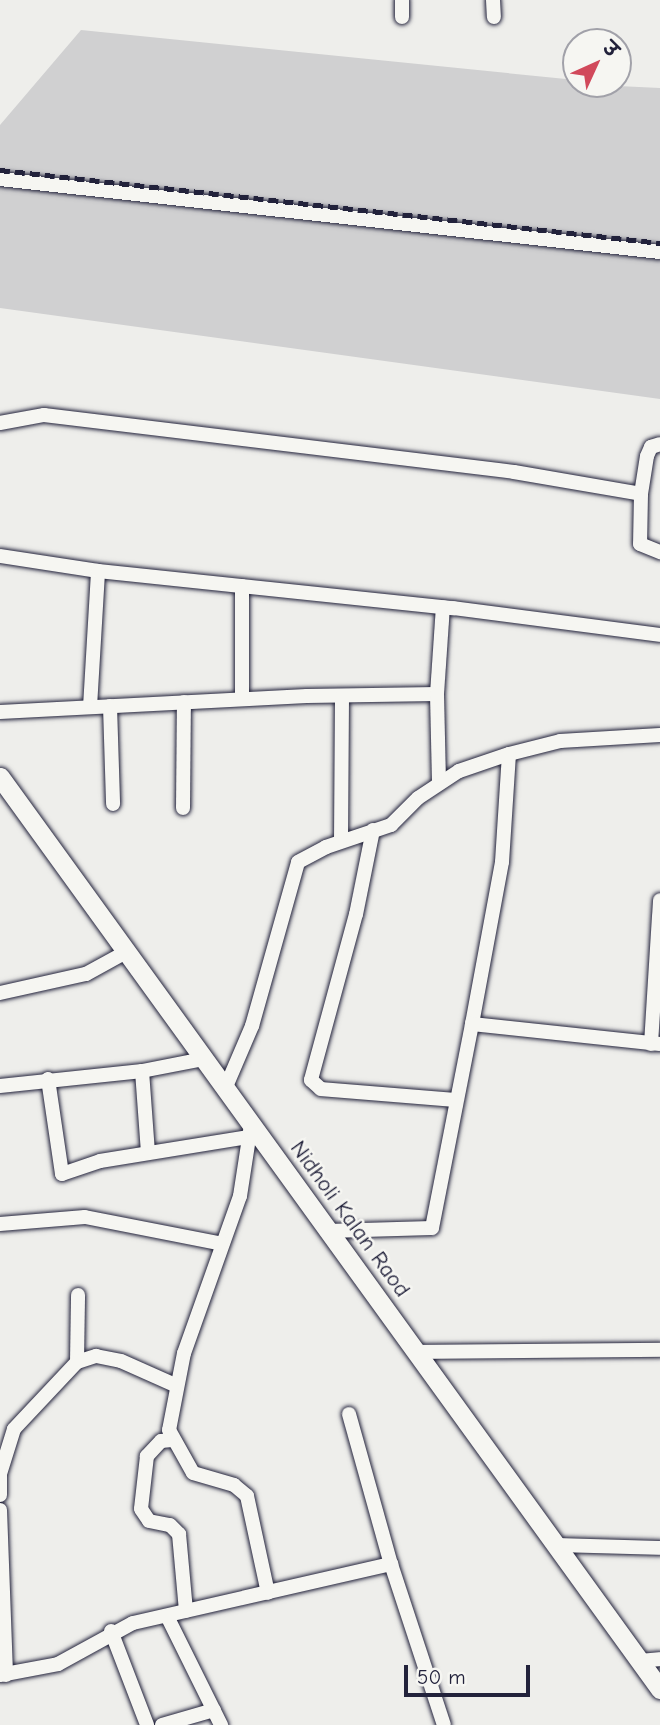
<!DOCTYPE html>
<html>
<head>
<meta charset="utf-8">
<style>
  body { margin:0 }
  #map { position:relative; width:660px; height:1725px; overflow:hidden; background:#eeeeeb; font-family:"Comic Neue","Playpen Sans Deva",sans-serif }
  div>[style] { position:absolute }
  .green>* { inset:0; background:#d0d0d1 }
  .roads { filter:drop-shadow(0 0 2px #22223b) drop-shadow(0 0 2px #22223b) }
  .street>* { height:14px; margin:-7px; padding:0 7px; transform-origin:7px; border-radius:7px; background:#f6f6f2 }
  .secondary>* { height:19px; margin:-9.5px; padding:0 9.5px; transform-origin:9.5px; border-radius:9.5px; background:#f6f6f2 }
  .rail>* { height:5px; margin-top:-2.5px; transform-origin:0; background:repeating-linear-gradient(90deg,#22223b 0 10px,transparent 0 15px) }
  span { translate:-50% -50%; white-space:nowrap; text-align:center; line-height:1.15; -webkit-text-stroke:5px #f6f6f2; paint-order:stroke }
  .street-label { font-size:23px; color:#22223b }
  .north { position:absolute; left:562px; top:28px; width:70px; height:70px; box-sizing:border-box; background:#f6f6f2; border:2px solid #a1a1a9; border-radius:50%; rotate:45deg; font-size:19px; font-weight:700; line-height:28px; text-align:center; color:#22223b }
  .north::after { content:''; display:block; margin:auto; width:24px; height:32px; background:#d1495b; clip-path:polygon(50% 0,100% 100%,50% 72%,0 100%) }
  .scale { position:absolute; left:404px; top:1665px; width:126px; height:32px; box-sizing:border-box; border:4px solid #22223b; border-top:0; padding-left:9px; font-size:21px; line-height:24px; white-space:nowrap; color:#22223b; -webkit-text-stroke:5px #f6f6f2; paint-order:stroke }
</style>
</head>
<body>
<div id="map">
  <div class="green">
    <div style="clip-path:polygon(81px 30px,576px 80px,576px 84px,660px 88px,660px 399px,0 308px,0 125px)"></div>
  </div>
  <div class="roads">
    <div class="street">
      <div style="left:402px;top:0;width:17px;rotate:90deg"></div>
      <div style="left:493px;top:0;width:17px;rotate:87deg"></div>
      <div style="left:0;top:179px;width:664px;rotate:6.31deg"></div>
      <div style="left:0;top:423px;width:45px;rotate:-10.3deg"></div>
      <div style="left:44px;top:415px;width:473px;rotate:6.9deg"></div>
      <div style="left:514px;top:472px;width:129px;rotate:9.8deg"></div>
      <div style="left:641px;top:494px;width:38px;rotate:-81deg"></div>
      <div style="left:647px;top:456px;width:10px;rotate:-66deg"></div>
      <div style="left:651px;top:447px;width:9px;rotate:-18deg"></div>
      <div style="left:641px;top:494px;width:50px;rotate:91.1deg"></div>
      <div style="left:640px;top:544px;width:22px;rotate:22deg"></div>
      <div style="left:0;top:556px;width:99px;rotate:8.7deg"></div>
      <div style="left:242px;top:586px;width:113px;rotate:90deg"></div>
      <div style="left:437px;top:694px;width:87px;rotate:-86.1deg"></div>
      <div style="left:110px;top:706px;width:98px;rotate:88.2deg"></div>
      <div style="left:90px;top:707px;width:136px;rotate:-86.6deg"></div>
      <div style="left:98px;top:571px;width:357px;rotate:6deg"></div>
      <div style="left:453px;top:608px;width:209px;rotate:7.4deg"></div>
      <div style="left:0;top:712px;width:307px;rotate:-3deg"></div>
      <div style="left:307px;top:696px;width:130px;rotate:-0.9deg"></div>
      <div style="left:437px;top:694px;width:89px;rotate:88.7deg"></div>
      <div style="left:183px;top:808px;width:106px;rotate:-89.5deg"></div>
      <div style="left:373px;top:830px;width:86px;rotate:101.4deg"></div>
      <div style="left:356px;top:914px;width:172px;rotate:105.2deg"></div>
      <div style="left:311px;top:1080px;width:13px;rotate:42deg"></div>
      <div style="left:321px;top:1089px;width:134px;rotate:4.7deg"></div>
      <div style="left:341px;top:841px;width:145px;rotate:-89.6deg"></div>
      <div style="left:0;top:993px;width:88px;rotate:-12.5deg"></div>
      <div style="left:86px;top:974px;width:46px;rotate:-28.8deg"></div>
      <div style="left:472px;top:1024px;width:165px;rotate:-79.5deg"></div>
      <div style="left:502px;top:862px;width:108px;rotate:-86.3deg"></div>
      <div style="left:509px;top:754px;width:53px;rotate:-14.3deg"></div>
      <div style="left:560px;top:741px;width:100px;rotate:-3.4deg"></div>
      <div style="left:651px;top:1044px;width:144px;rotate:-86.4deg"></div>
      <div style="left:142px;top:1071px;width:82px;rotate:85.8deg"></div>
      <div style="left:48px;top:1079px;width:96px;rotate:81.6deg"></div>
      <div style="left:62px;top:1174px;width:40px;rotate:-18.9deg"></div>
      <div style="left:100px;top:1161px;width:151px;rotate:-9.2deg"></div>
      <div style="left:0;top:1086px;width:143px;rotate:-6deg"></div>
      <div style="left:142px;top:1071px;width:62px;rotate:-11.1deg"></div>
      <div style="left:225px;top:1089px;width:69px;rotate:-66.8deg"></div>
      <div style="left:252px;top:1026px;width:170px;rotate:-74.3deg"></div>
      <div style="left:298px;top:862px;width:32px;rotate:-28deg"></div>
      <div style="left:326px;top:847px;width:69px;rotate:-18.7deg"></div>
      <div style="left:391px;top:825px;width:38px;rotate:-45deg"></div>
      <div style="left:418px;top:798px;width:49px;rotate:-33.4deg"></div>
      <div style="left:459px;top:771px;width:53px;rotate:-18.8deg"></div>
      <div style="left:251px;top:1125px;width:72px;rotate:98.8deg"></div>
      <div style="left:240px;top:1196px;width:167px;rotate:109.6deg"></div>
      <div style="left:184px;top:1353px;width:78px;rotate:101deg"></div>
      <div style="left:169px;top:1430px;width:49px;rotate:60.8deg"></div>
      <div style="left:193px;top:1473px;width:43px;rotate:16.3deg"></div>
      <div style="left:234px;top:1485px;width:17px;rotate:40deg"></div>
      <div style="left:247px;top:1496px;width:99px;rotate:77.8deg"></div>
      <div style="left:0;top:1224px;width:85px;rotate:-4.7deg"></div>
      <div style="left:85px;top:1217px;width:140px;rotate:11.1deg"></div>
      <div style="left:328px;top:1231px;width:104px;rotate:-1.7deg"></div>
      <div style="left:432px;top:1228px;width:208px;rotate:-78.9deg"></div>
      <div style="left:472px;top:1024px;width:189px;rotate:6.1deg"></div>
      <div style="left:416px;top:1352px;width:244px;rotate:-0.5deg"></div>
      <div style="left:77px;top:1362px;width:67px;rotate:-89.1deg"></div>
      <div style="left:349px;top:1414px;width:156px;rotate:74.4deg"></div>
      <div style="left:391px;top:1564px;width:169px;rotate:71.8deg"></div>
      <div style="left:172px;top:1440px;width:11px;rotate:175deg"></div>
      <div style="left:161px;top:1441px;width:21px;rotate:133deg"></div>
      <div style="left:147px;top:1456px;width:53px;rotate:96.5deg"></div>
      <div style="left:141px;top:1509px;width:14px;rotate:56deg"></div>
      <div style="left:149px;top:1521px;width:21px;rotate:11deg"></div>
      <div style="left:170px;top:1525px;width:13px;rotate:45deg"></div>
      <div style="left:179px;top:1534px;width:77px;rotate:84.8deg"></div>
      <div style="left:0;top:1495px;width:21px;rotate:-90deg"></div>
      <div style="left:0;top:1474px;width:47px;rotate:-72.7deg"></div>
      <div style="left:14px;top:1429px;width:92px;rotate:-46.8deg"></div>
      <div style="left:77px;top:1362px;width:20px;rotate:-18deg"></div>
      <div style="left:96px;top:1356px;width:25px;rotate:11deg"></div>
      <div style="left:121px;top:1361px;width:59px;rotate:24deg"></div>
      <div style="left:0;top:1510px;width:165px;rotate:87.9deg"></div>
      <div style="left:555px;top:1545px;width:105px;rotate:1.6deg"></div>
      <div style="left:167px;top:1616px;width:122px;rotate:63.6deg"></div>
      <div style="left:111px;top:1631px;width:101px;rotate:69deg"></div>
      <div style="left:639px;top:1661px;width:21px;rotate:-5deg"></div>
      <div style="left:0;top:1675px;width:59px;rotate:-10.7deg"></div>
      <div style="left:58px;top:1664px;width:85px;rotate:-28.7deg"></div>
      <div style="left:133px;top:1623px;width:265px;rotate:-12.9deg"></div>
      <div style="left:162px;top:1725px;width:54px;rotate:-16.1deg"></div>
    </div>
    <div class="secondary">
      <div style="left:0;top:777px;width:1126px;rotate:54.11deg"></div>
    </div>
  </div>
  <div class="rail">
    <div style="left:0;top:170px;width:664px;rotate:6.31deg"></div>
  </div>
  <div class="street-label">
    <span style="left:350px;top:1219px;rotate:54deg">Nidholi Kalan Raod</span>
  </div>
  <div class="north">उ</div>
  <div class="scale">50 m</div>
</div>
</body>
</html>
